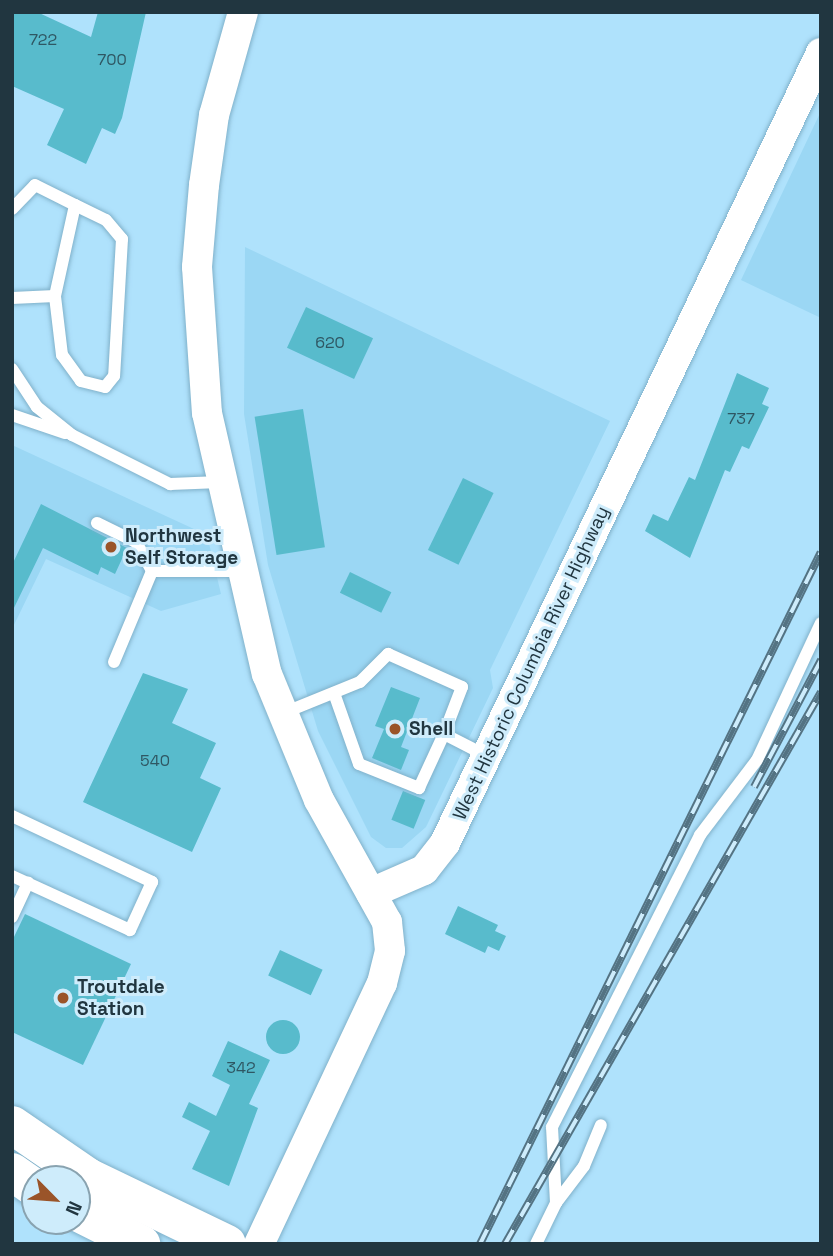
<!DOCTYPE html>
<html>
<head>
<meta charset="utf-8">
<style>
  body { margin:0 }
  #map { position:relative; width:833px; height:1256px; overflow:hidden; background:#afe2fc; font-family:"Space Grotesk",sans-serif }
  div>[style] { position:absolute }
  .built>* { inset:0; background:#9bd7f4 }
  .building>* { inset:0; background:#58bbcc; transform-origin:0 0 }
  .round { border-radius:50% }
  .roads { filter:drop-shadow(0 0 2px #80b1ca) drop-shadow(0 0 2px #80b1ca) }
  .service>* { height:12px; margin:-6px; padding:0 6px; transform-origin:6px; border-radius:6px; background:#fff }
  .tertiary>* { height:30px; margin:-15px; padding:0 15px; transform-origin:15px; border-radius:15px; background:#fff }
  .primary>* { height:38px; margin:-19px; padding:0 19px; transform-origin:19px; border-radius:19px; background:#fff }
  .rail>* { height:8px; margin-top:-4px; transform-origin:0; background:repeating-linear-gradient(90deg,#ceecfb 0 16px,#547383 0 32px); box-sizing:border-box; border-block:2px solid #547383 }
  .dots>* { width:19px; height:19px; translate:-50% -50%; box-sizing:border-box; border:4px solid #ceecfb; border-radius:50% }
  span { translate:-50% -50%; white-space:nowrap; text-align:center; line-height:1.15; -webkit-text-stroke:6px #ceecfb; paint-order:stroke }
  .number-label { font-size:16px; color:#2f5763 }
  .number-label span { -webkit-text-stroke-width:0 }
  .poi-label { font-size:19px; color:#213640; font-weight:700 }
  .left { translate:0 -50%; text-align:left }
  .street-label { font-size:19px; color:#213640 }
  .frame { position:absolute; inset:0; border:14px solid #213640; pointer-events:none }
  .north { position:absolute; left:21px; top:1165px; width:70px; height:70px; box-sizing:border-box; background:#ceecfb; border:2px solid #89a3b0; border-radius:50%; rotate:115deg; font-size:19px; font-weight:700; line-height:28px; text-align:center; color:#213640 }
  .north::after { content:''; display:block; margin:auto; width:24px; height:32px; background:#9a5429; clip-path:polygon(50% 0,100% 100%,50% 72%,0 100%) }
</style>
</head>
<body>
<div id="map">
  <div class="built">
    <div style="clip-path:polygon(821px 111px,821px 318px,741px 280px)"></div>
    <div style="clip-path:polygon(245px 247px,610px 421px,490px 670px,493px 688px,426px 827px,402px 848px,386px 848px,371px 837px,318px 731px,268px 565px,244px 414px)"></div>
    <div style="clip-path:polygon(12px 445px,207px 535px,221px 594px,161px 611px,46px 559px,12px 629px)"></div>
  </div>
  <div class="building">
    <div style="clip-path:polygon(12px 12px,37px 12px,91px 37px,98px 12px,146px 12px,122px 118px,115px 134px,102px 128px,86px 164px,47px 145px,64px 109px,12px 86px)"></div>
    <div style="left:306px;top:307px;width:74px;height:45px;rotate:25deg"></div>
    <div style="clip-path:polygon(737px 373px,769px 388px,762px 404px,769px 407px,749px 449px,742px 446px,730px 472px,725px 470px,690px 558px,645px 531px,653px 514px,668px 521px,689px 477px,695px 480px)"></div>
    <div style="left:303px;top:409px;width:140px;height:49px;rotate:81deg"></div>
    <div style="left:463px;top:478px;width:34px;height:80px;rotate:26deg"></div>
    <div style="clip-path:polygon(41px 504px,127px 548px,115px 574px,101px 567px,98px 575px,43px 548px,12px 612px,12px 565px)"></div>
    <div style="left:350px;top:572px;width:46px;height:23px;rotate:26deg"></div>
    <div style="clip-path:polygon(143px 673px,188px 689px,172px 723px,216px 743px,200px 778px,221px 788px,192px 852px,83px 802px)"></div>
    <div style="clip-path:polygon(391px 687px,420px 698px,401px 747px,409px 750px,401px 770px,372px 758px,384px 729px,375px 726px)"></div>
    <div style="left:403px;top:791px;width:24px;height:31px;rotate:22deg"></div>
    <div style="clip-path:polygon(458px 906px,498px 925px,495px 931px,506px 936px,499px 951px,488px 946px,485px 953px,445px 934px)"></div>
    <div style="clip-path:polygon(25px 914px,131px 964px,83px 1065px,12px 1032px,12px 941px)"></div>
    <div style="left:280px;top:950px;width:47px;height:28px;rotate:25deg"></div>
    <div class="round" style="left:266px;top:1020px;width:34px;height:34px"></div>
    <div style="clip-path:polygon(228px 1041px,270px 1060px,249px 1104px,258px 1108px,229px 1186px,192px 1169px,210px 1131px,182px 1117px,189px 1102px,216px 1116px,230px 1085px,212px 1076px)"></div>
  </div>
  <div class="roads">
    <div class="service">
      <div style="left:75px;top:205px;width:34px;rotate:26deg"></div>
      <div style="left:106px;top:220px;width:25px;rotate:50deg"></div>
      <div style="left:122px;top:239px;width:137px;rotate:93.3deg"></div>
      <div style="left:114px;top:376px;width:14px;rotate:129deg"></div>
      <div style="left:105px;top:387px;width:25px;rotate:-166deg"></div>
      <div style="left:81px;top:381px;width:32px;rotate:-126deg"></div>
      <div style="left:62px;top:355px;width:59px;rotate:-96.8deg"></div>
      <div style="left:55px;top:296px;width:93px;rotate:-77.6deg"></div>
      <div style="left:12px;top:209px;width:33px;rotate:-46deg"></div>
      <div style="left:35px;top:185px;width:45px;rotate:26.6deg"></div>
      <div style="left:12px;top:298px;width:43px;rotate:-2.7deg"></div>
      <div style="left:12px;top:369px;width:45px;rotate:56.7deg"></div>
      <div style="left:37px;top:407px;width:45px;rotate:38.7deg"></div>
      <div style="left:72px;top:435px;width:110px;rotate:26.6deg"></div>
      <div style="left:170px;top:484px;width:50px;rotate:-2.3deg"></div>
      <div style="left:12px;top:415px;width:56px;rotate:18.8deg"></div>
      <div style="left:97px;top:523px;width:43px;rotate:26deg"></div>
      <div style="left:136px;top:542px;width:33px;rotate:61deg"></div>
      <div style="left:114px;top:662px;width:99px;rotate:-67.3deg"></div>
      <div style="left:152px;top:571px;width:86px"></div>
      <div style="left:334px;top:693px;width:75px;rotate:70.6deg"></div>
      <div style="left:359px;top:764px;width:65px;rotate:21.8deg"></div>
      <div style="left:419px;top:788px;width:60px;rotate:-65.2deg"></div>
      <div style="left:281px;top:714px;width:85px;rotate:-22.1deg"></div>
      <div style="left:360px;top:682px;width:40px;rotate:-45deg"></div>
      <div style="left:388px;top:654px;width:81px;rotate:24deg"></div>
      <div style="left:462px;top:687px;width:50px;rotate:111deg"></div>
      <div style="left:444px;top:734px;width:48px;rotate:27.1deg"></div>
      <div style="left:12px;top:816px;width:155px;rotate:25.2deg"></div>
      <div style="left:152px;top:882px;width:53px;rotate:114.6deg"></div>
      <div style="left:130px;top:930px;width:130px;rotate:-155.4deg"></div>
      <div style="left:12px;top:917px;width:38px;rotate:-65deg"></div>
      <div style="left:556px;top:1203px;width:46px;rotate:-52.9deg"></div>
      <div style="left:584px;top:1166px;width:44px;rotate:-67.5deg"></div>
      <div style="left:536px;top:1244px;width:46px;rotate:-64deg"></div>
      <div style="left:556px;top:1203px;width:76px;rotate:-93deg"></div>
      <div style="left:552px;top:1127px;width:327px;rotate:-63.1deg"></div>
      <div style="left:700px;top:835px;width:94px;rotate:-52.8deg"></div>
      <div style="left:757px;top:760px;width:151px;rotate:-65deg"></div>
    </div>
    <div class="tertiary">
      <div style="left:243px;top:12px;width:107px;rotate:105.7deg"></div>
      <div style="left:214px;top:115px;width:71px;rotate:98.1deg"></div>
      <div style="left:204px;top:185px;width:82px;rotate:94.9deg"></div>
      <div style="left:197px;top:267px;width:146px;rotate:86.1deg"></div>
      <div style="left:207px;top:413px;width:268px;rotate:77.1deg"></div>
      <div style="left:267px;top:674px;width:136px;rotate:67.6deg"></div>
      <div style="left:319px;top:800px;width:140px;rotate:60.9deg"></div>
      <div style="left:387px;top:922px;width:29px;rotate:84deg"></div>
      <div style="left:390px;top:951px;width:33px;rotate:104deg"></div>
      <div style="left:382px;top:983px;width:289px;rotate:115.2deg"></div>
      <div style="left:371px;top:893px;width:58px;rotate:-23.5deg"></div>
      <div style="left:424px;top:870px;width:34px;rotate:-52deg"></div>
      <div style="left:445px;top:843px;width:875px;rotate:-64.55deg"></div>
    </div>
    <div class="primary">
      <div style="left:12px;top:1125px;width:92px;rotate:34.4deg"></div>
      <div style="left:88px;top:1177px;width:154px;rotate:25.7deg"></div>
      <div style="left:12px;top:1172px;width:28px;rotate:35deg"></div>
      <div style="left:77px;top:1212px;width:72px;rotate:26.6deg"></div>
    </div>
  </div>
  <div class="rail">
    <div style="left:754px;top:787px;width:144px;rotate:-62.2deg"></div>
    <div style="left:480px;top:1244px;width:771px;rotate:-63.77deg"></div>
    <div style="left:505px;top:1244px;width:636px;rotate:-60.21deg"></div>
  </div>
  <div class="dots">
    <div style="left:111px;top:547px;background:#9a5429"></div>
    <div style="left:395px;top:729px;background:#9a5429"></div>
    <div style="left:63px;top:998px;background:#9a5429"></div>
  </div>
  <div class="number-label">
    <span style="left:43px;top:40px">722</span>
    <span style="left:112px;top:60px">700</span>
    <span style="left:330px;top:343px">620</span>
    <span style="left:741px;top:419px">737</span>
    <span style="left:155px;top:761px">540</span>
    <span style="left:241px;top:1068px">342</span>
  </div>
  <div class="poi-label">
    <span class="left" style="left:125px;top:547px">Northwest<br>Self Storage</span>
    <span class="left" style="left:409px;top:729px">Shell</span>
    <span class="left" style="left:77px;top:998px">Troutdale<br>Station</span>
  </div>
  <div class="street-label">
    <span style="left:531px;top:663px;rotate:-65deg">West Historic Columbia River Highway</span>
  </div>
  <div class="frame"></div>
  <div class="north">N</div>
</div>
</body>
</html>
